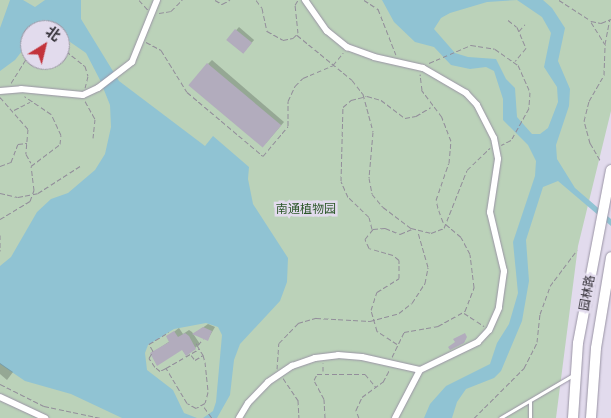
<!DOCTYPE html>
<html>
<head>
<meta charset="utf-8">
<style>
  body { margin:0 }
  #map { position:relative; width:611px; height:418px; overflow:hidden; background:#e2dbed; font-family:"Titillium Web","Noto Sans SC",sans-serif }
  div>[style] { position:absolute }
  .green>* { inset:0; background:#bbd2b9 }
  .water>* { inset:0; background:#90c3d3 }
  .shadow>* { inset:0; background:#0003; transform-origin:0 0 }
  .building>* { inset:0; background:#b2acbd; transform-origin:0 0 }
  .path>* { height:1px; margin-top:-0.5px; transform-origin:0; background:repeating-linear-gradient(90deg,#928d9a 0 5px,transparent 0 7.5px) }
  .roads { filter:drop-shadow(0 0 1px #9a94a5) drop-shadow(0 0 1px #9a94a5) }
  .lane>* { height:3px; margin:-1.5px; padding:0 1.5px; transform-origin:1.5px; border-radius:1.5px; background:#fff }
  .street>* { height:6px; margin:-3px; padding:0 3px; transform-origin:3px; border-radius:3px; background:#fff }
  .primary>* { height:10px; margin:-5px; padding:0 5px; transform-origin:5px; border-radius:5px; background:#fff }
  span { translate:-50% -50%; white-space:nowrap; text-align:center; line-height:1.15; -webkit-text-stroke:5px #e2dbed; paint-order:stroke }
  .park-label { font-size:12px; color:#2d582a }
  .street-label { font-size:12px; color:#312e35 }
  .north { position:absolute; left:20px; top:20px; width:50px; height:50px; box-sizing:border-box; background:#e2dbed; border:1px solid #9b96a3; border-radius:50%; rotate:36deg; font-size:14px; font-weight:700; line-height:20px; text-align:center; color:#312e35 }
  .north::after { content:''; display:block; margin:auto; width:18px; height:22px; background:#c3333b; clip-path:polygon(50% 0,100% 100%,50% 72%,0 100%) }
</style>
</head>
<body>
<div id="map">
  <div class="green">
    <div style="clip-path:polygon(evenodd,0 0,611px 0,611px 111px,578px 246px,556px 418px,0 418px,0 0,30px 30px,60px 30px,60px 60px,30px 60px,30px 30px)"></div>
  </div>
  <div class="water">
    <div style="clip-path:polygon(10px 0,23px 0,35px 7px,45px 0,81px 0,81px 19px,119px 81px,205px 146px,213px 136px,249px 167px,248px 179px,253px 204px,288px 258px,287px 282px,280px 301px,240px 344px,234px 360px,230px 395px,217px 418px,203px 418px,213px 411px,216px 402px,222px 335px,218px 327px,206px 323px,174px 329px,148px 345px,145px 353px,147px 370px,173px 390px,184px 413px,197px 418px,122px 418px,71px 394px,25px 381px,0 364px,0 266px,11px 257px,37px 212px,51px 199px,68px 193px,95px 170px,105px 154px,111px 127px,110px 105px,100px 80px,86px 53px,60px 35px,60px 30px,30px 30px,30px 41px,15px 60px,0 71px,0 28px)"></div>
    <div style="clip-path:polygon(evenodd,382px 0,543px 0,552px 8px,565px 28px,558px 61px,570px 89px,569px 106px,556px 145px,557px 159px,575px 188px,611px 219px,611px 226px,558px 181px,543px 187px,526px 240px,529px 281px,522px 321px,501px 371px,494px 378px,466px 389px,457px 402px,452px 418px,424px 418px,430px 404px,446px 386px,490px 364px,497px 343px,509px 324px,518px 293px,513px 242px,535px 176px,536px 161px,528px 145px,503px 120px,503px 99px,494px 71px,486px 67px,470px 69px,451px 65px,434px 47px,415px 42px,394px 22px,382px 0,517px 0,542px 17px,551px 33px,544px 67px,557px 87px,558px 102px,548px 128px,540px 134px,532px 134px,517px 117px,515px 88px,506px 79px,496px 59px,468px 57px,455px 53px,434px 29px,441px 18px,450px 13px,487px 2px,517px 0)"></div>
  </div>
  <div class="shadow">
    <div style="left:239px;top:27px;width:20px;height:17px;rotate:41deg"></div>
    <div style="clip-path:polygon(212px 60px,284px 122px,266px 143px,208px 64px)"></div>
    <div style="clip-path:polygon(208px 324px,215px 327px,208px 339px,195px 333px)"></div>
    <div style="clip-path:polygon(179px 328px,183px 334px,189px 330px,192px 332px,200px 344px,186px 355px,182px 349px,152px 353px,170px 341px,167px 337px)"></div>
    <div style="clip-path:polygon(0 363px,13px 372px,7px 380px,0 374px)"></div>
  </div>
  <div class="building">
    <div style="left:235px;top:29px;width:22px;height:14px;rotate:39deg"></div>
    <div style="left:207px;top:63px;width:97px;height:29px;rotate:40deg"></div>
    <div style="clip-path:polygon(203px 327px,212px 331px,208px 341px,192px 334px)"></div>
    <div style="clip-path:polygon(174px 331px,178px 337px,185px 333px,189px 336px,196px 349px,186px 356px,182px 350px,157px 366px,150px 353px,169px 342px,166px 336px)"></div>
    <div style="clip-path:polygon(465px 333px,467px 337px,464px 343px,450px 350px,448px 347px,455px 342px,453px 339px)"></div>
  </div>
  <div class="path">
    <div style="left:139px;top:0;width:13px;rotate:48deg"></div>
    <div style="left:215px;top:0;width:8px;rotate:30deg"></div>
    <div style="left:222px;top:4px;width:9px;rotate:-27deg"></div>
    <div style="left:256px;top:0;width:10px;rotate:53deg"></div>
    <div style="left:262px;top:8px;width:24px;rotate:78deg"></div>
    <div style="left:267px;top:31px;width:18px;rotate:29deg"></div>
    <div style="left:283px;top:40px;width:10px;rotate:-11deg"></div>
    <div style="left:293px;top:38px;width:7px;rotate:-45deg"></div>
    <div style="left:298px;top:33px;width:28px;rotate:-96deg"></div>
    <div style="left:295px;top:5px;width:6px;rotate:-59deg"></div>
    <div style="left:364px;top:0;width:17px;rotate:33deg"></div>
    <div style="left:378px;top:9px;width:49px;rotate:68.6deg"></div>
    <div style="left:559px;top:0;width:38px;rotate:33deg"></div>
    <div style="left:591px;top:21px;width:10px;rotate:11deg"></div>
    <div style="left:601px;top:23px;width:11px;rotate:-22deg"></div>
    <div style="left:159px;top:13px;width:12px;rotate:-9deg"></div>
    <div style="left:171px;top:11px;width:16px;rotate:-45deg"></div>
    <div style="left:508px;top:20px;width:11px;rotate:38deg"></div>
    <div style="left:517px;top:27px;width:23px;rotate:67deg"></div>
    <div style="left:526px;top:48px;width:17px;rotate:130deg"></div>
    <div style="left:591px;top:22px;width:26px;rotate:58deg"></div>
    <div style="left:519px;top:31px;width:9px;rotate:-49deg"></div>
    <div style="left:297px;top:35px;width:71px;rotate:39.3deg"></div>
    <div style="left:352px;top:80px;width:18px;rotate:52deg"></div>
    <div style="left:363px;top:94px;width:39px;rotate:75deg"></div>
    <div style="left:373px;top:132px;width:46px;rotate:95deg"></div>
    <div style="left:369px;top:178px;width:16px;rotate:79deg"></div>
    <div style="left:372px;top:194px;width:17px;rotate:50deg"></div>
    <div style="left:383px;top:207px;width:35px;rotate:37deg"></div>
    <div style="left:411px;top:228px;width:21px;rotate:14deg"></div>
    <div style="left:431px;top:233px;width:14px;rotate:-21deg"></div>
    <div style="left:444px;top:228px;width:62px;rotate:-68.4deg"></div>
    <div style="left:467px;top:170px;width:32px;rotate:-44deg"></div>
    <div style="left:146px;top:42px;width:17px;rotate:28deg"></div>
    <div style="left:161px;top:50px;width:49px;rotate:58.2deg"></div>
    <div style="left:187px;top:92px;width:99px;rotate:40.1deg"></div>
    <div style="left:263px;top:156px;width:39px;rotate:-50deg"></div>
    <div style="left:288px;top:126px;width:25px;rotate:-90deg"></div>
    <div style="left:288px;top:101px;width:17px;rotate:-65deg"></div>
    <div style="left:295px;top:86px;width:11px;rotate:-45deg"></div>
    <div style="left:303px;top:78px;width:33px;rotate:-23deg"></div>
    <div style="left:333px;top:65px;width:16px;rotate:-50deg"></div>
    <div style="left:60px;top:46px;width:32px;rotate:39deg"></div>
    <div style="left:85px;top:66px;width:10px;rotate:73deg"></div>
    <div style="left:88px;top:76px;width:12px;rotate:104deg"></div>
    <div style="left:429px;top:63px;width:46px;rotate:-23.2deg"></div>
    <div style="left:471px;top:45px;width:24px;rotate:9deg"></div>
    <div style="left:495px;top:49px;width:28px;rotate:35deg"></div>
    <div style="left:518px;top:65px;width:30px;rotate:66deg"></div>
    <div style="left:530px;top:92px;width:16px;rotate:94deg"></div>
    <div style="left:529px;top:108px;width:37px;rotate:119deg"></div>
    <div style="left:511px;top:140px;width:11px;rotate:153deg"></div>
    <div style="left:11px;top:83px;width:36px;rotate:-58deg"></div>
    <div style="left:0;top:97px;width:43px;rotate:48.8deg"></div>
    <div style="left:28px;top:129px;width:25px;rotate:95deg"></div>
    <div style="left:26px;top:154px;width:10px;rotate:61deg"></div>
    <div style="left:85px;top:101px;width:21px;rotate:61deg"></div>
    <div style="left:95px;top:119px;width:19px;rotate:96deg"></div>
    <div style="left:14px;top:110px;width:18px;rotate:-27deg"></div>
    <div style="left:600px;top:160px;width:20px;rotate:-120deg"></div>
    <div style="left:590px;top:143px;width:23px;rotate:-105deg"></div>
    <div style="left:584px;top:121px;width:21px;rotate:-76deg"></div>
    <div style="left:589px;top:101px;width:30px;rotate:-60deg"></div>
    <div style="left:604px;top:75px;width:31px;rotate:-88deg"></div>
    <div style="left:605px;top:44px;width:25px;rotate:-79deg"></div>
    <div style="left:0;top:166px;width:12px;rotate:-20deg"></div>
    <div style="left:11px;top:162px;width:19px;rotate:-69deg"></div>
    <div style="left:18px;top:144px;width:9px;rotate:-6deg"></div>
    <div style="left:0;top:193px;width:18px;rotate:13deg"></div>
    <div style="left:18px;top:197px;width:20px;rotate:-11deg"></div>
    <div style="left:38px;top:193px;width:50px;rotate:-32.7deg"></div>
    <div style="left:0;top:219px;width:35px;rotate:-31deg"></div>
    <div style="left:30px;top:201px;width:12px;rotate:-70deg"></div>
    <div style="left:34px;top:190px;width:24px;rotate:-97deg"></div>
    <div style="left:31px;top:166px;width:36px;rotate:-37deg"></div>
    <div style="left:60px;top:144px;width:9px;rotate:-84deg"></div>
    <div style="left:61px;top:135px;width:23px;rotate:-115deg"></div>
    <div style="left:51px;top:114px;width:32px;rotate:-146deg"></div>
    <div style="left:372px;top:229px;width:12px;rotate:-104deg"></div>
    <div style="left:369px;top:217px;width:29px;rotate:-136deg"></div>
    <div style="left:348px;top:197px;width:17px;rotate:-114deg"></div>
    <div style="left:341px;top:181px;width:74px;rotate:-88.5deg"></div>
    <div style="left:343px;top:107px;width:11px;rotate:-41deg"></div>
    <div style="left:351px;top:100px;width:16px;rotate:-14deg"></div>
    <div style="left:367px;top:96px;width:15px;rotate:16deg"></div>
    <div style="left:381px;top:100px;width:30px;rotate:37deg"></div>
    <div style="left:405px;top:118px;width:11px;rotate:-10deg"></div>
    <div style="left:416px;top:116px;width:17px;rotate:-31deg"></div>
    <div style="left:0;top:235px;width:16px;rotate:90deg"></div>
    <div style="left:464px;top:313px;width:24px;rotate:33deg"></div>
    <div style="left:196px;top:343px;width:2px;rotate:63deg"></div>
    <div style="left:197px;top:345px;width:12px;rotate:59deg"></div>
    <div style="left:203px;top:355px;width:7px;rotate:74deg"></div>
    <div style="left:205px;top:362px;width:30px;rotate:84deg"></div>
    <div style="left:208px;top:392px;width:11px;rotate:105deg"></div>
    <div style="left:205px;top:403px;width:10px;rotate:151deg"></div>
    <div style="left:196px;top:408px;width:10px;rotate:-151deg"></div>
    <div style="left:187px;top:403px;width:41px;rotate:-121deg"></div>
    <div style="left:166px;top:368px;width:38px;rotate:-30deg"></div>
    <div style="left:397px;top:344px;width:24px;rotate:-147deg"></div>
    <div style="left:377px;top:331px;width:22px;rotate:-106deg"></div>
    <div style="left:371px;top:310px;width:19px;rotate:-72deg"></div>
    <div style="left:377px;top:292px;width:26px;rotate:-32deg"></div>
    <div style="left:399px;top:278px;width:18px;rotate:-90deg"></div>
    <div style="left:399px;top:260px;width:8px;rotate:-140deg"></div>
    <div style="left:393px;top:255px;width:25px;rotate:-164deg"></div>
    <div style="left:369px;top:248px;width:10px;rotate:-114deg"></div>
    <div style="left:365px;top:239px;width:13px;rotate:-51deg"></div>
    <div style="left:373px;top:229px;width:12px;rotate:-5deg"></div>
    <div style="left:385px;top:228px;width:16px;rotate:22deg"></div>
    <div style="left:400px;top:234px;width:13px;rotate:-23deg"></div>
    <div style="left:198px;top:345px;width:8px;rotate:-50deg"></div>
    <div style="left:191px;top:355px;width:6px;rotate:51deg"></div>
    <div style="left:195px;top:360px;width:9px;rotate:-32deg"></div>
    <div style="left:392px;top:357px;width:28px;rotate:-64deg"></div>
    <div style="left:404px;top:332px;width:35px;rotate:-10deg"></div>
    <div style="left:438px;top:326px;width:31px;rotate:-29deg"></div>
    <div style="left:465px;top:311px;width:26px;rotate:-69deg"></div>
    <div style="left:474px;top:287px;width:33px;rotate:-97deg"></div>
    <div style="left:470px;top:254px;width:19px;rotate:-118deg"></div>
    <div style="left:461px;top:237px;width:23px;rotate:-140deg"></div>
    <div style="left:443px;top:222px;width:15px;rotate:-110deg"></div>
    <div style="left:438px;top:208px;width:8px;rotate:-104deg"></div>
    <div style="left:436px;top:200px;width:39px;rotate:-71deg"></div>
    <div style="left:449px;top:163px;width:22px;rotate:-85deg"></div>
    <div style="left:451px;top:141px;width:26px;rotate:-111deg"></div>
    <div style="left:442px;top:117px;width:34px;rotate:-127deg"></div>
    <div style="left:422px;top:90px;width:16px;rotate:-97deg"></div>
    <div style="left:166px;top:368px;width:7px;rotate:153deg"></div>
    <div style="left:160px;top:371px;width:6px;rotate:-141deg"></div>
    <div style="left:155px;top:367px;width:11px;rotate:-124deg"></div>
    <div style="left:149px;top:358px;width:8px;rotate:-60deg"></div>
    <div style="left:153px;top:351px;width:8px;rotate:-120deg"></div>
    <div style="left:149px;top:344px;width:23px;rotate:-31deg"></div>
    <div style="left:277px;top:369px;width:26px;rotate:-86deg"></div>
    <div style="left:279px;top:343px;width:28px;rotate:-46deg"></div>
    <div style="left:298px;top:323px;width:19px;rotate:-16deg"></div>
    <div style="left:316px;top:318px;width:54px;rotate:3.2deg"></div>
    <div style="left:370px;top:321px;width:30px;rotate:-15deg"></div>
    <div style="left:399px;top:313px;width:16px;rotate:-38deg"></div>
    <div style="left:412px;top:303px;width:24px;rotate:-57deg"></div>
    <div style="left:425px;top:283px;width:16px;rotate:-79deg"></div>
    <div style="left:428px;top:267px;width:35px;rotate:-106deg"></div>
    <div style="left:323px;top:371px;width:8px;rotate:-90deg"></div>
    <div style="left:283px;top:378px;width:27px;rotate:56deg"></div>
    <div style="left:298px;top:400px;width:18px;rotate:87deg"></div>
    <div style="left:0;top:384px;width:49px;rotate:26.6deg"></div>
    <div style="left:44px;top:406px;width:58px;rotate:11.9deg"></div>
    <div style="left:204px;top:407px;width:14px;rotate:54deg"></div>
    <div style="left:325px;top:418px;width:19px;rotate:-93deg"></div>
    <div style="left:324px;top:399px;width:21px;rotate:-118deg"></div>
    <div style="left:314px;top:380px;width:7px;rotate:-63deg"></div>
    <div style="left:317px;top:374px;width:48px"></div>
    <div style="left:365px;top:374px;width:17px;rotate:50deg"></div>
    <div style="left:359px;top:418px;width:9px;rotate:-111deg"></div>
    <div style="left:356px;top:410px;width:14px;rotate:-65deg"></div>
    <div style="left:362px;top:397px;width:26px;rotate:-36deg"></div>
    <div style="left:383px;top:382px;width:15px;rotate:-62deg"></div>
    <div style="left:474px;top:418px;width:71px;rotate:-45deg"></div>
    <div style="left:524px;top:368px;width:29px;rotate:-63deg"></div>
    <div style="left:537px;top:342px;width:28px;rotate:-84deg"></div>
    <div style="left:540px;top:314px;width:30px;rotate:-70deg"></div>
    <div style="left:550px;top:286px;width:45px;rotate:-53.1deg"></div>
  </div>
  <div class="roads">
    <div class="lane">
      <div style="left:500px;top:418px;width:85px;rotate:-30.5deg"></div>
      <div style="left:530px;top:418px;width:17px;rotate:-90deg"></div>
    </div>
    <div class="street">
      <div style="left:305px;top:0;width:38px;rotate:55deg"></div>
      <div style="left:327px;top:31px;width:26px;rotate:39deg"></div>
      <div style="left:347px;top:47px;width:29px;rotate:20deg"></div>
      <div style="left:374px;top:57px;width:50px;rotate:12.7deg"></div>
      <div style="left:423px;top:68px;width:50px;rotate:30.2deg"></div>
      <div style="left:466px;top:93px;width:16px;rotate:47deg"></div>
      <div style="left:477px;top:105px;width:37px;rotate:63deg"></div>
      <div style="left:494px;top:138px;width:21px;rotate:79deg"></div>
      <div style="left:498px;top:159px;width:54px;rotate:98.6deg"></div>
      <div style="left:490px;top:212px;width:61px;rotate:76.7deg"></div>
      <div style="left:504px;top:271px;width:37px;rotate:98deg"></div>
      <div style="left:499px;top:308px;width:24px;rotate:114deg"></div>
      <div style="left:489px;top:330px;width:16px;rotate:133deg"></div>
      <div style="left:478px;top:342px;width:64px;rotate:154.2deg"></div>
      <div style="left:420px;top:370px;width:54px;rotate:117.5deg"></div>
      <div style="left:0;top:91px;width:21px;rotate:-5deg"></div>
      <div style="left:21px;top:89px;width:62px;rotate:5.5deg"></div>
      <div style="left:83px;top:95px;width:17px;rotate:-25deg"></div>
      <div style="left:98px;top:88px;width:43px;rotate:-37.4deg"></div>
      <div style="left:132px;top:62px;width:67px;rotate:-68deg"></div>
      <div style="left:0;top:397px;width:50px;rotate:25deg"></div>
      <div style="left:239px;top:418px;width:17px;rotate:-59deg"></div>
      <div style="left:248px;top:403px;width:29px;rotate:-46deg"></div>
      <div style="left:268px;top:382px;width:29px;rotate:-34deg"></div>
      <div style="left:292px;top:366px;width:24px;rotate:-19deg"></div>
      <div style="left:315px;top:358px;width:23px;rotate:-7deg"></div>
      <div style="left:338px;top:355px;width:24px;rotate:5deg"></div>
      <div style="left:362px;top:357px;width:59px;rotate:12.6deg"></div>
    </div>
    <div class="primary">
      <div style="left:573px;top:418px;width:75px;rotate:-86.2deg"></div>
      <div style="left:578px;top:343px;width:176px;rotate:-79.2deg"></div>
      <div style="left:591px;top:418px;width:70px;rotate:-85.9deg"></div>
      <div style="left:596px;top:348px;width:92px;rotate:-80.6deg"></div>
    </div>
  </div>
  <div class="park-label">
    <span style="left:306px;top:209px">南通植物园</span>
  </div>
  <div class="street-label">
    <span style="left:587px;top:293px;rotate:-80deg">园林路</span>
  </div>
  <div class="north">北</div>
</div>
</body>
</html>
